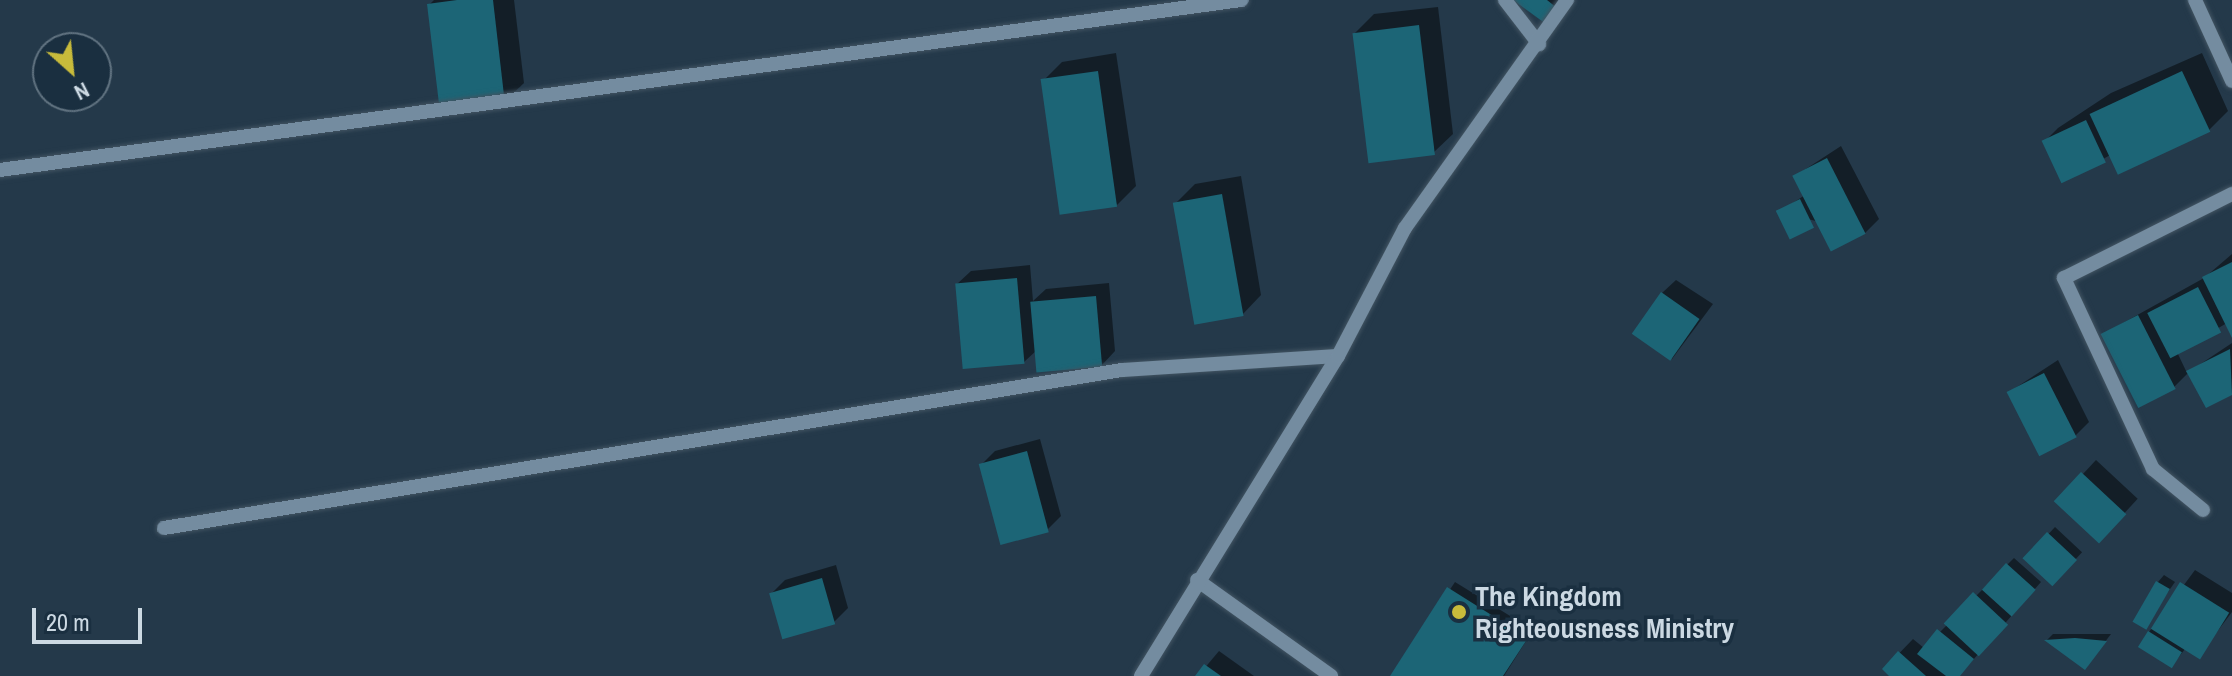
<!DOCTYPE html>
<html>
<head>
<meta charset="utf-8">
<style>
  body { margin:0 }
  #map { position:relative; width:2232px; height:676px; overflow:hidden; background:#24394a; font-family:"Archivo Narrow",sans-serif }
  div>[style] { position:absolute }
  .shadow>* { inset:0; background:#0007; transform-origin:0 0 }
  .building>* { inset:0; background:#1c6576; transform-origin:0 0 }
  .roads { filter:drop-shadow(0 0 2px #425462) drop-shadow(0 0 2px #425462) }
  .minor>* { height:14px; margin:-7px; padding:0 7px; transform-origin:7px; border-radius:7px; background:#748ca0 }
  .dots>* { width:22px; height:22px; translate:-50% -50%; box-sizing:border-box; border:4px solid #1a2f40; border-radius:50% }
  span { translate:-50% -50%; white-space:nowrap; text-align:center; line-height:1.15; -webkit-text-stroke:7px #1a2f40; paint-order:stroke }
  .poi-label { font-size:28px; color:#ccd9e3; font-weight:700 }
  .left { translate:0 -50%; text-align:left }
  .north { position:absolute; left:32px; top:32px; width:80px; height:80px; box-sizing:border-box; background:#1a2f40; border:2px solid #617381; border-radius:50%; rotate:153deg; font-size:22px; font-weight:700; line-height:32px; text-align:center; color:#ccd9e3 }
  .north::after { content:''; display:block; margin:auto; width:28px; height:36px; background:#c8bb3b; clip-path:polygon(50% 0,100% 100%,50% 72%,0 100%) }
  .scale { position:absolute; left:32px; top:608px; width:110px; height:36px; box-sizing:border-box; border:4px solid #ccd9e3; border-top:0; padding-left:10px; font-size:24px; line-height:28px; white-space:nowrap; color:#ccd9e3; -webkit-text-stroke:6px #1a2f40; paint-order:stroke }
</style>
</head>
<body>
<div id="map">
  <div class="shadow">
    <div style="clip-path:polygon(434px 0,514px 0,524px 83px,504px 102px,429px 5px)"></div>
    <div style="clip-path:polygon(1516px 0,1563px 0,1553px 14px)"></div>
    <div style="clip-path:polygon(1438px 7px,1453px 134px,1433px 153px,1354px 34px,1374px 14px)"></div>
    <div style="clip-path:polygon(1116px 53px,1136px 186px,1117px 205px,1043px 81px,1062px 62px)"></div>
    <div style="clip-path:polygon(2202px 53px,2228px 111px,2209px 130px,2112px 154px,2064px 181px,2044px 142px,2058px 128px,2111px 93px)"></div>
    <div style="clip-path:polygon(1841px 146px,1879px 219px,1865px 233px,1779px 212px,1805px 195px,1795px 176px)"></div>
    <div style="clip-path:polygon(1241px 176px,1261px 295px,1242px 315px,1175px 204px,1195px 184px)"></div>
    <div style="clip-path:polygon(2232px 254px,2232px 334px,2227px 323px,2177px 352px,2187px 373px,2232px 343px,2232px 393px,2207px 406px,2189px 372px,2174px 387px,2103px 334px,2204px 278px)"></div>
    <div style="clip-path:polygon(1030px 265px,1033px 301px,1046px 289px,1109px 283px,1115px 351px,1102px 365px,1037px 350px,1024px 362px,957px 284px,971px 271px)"></div>
    <div style="clip-path:polygon(1676px 280px,1713px 304px,1672px 359px,1662px 293px)"></div>
    <div style="clip-path:polygon(2058px 360px,2089px 422px,2075px 436px,2009px 392px)"></div>
    <div style="clip-path:polygon(1040px 439px,1061px 516px,1047px 530px,981px 465px,995px 451px)"></div>
    <div style="left:2096px;top:460px;width:57px;height:57px;rotate:43deg"></div>
    <div style="left:2055px;top:527px;width:37px;height:43px;rotate:43deg"></div>
    <div style="clip-path:polygon(2014px 558px,2041px 582px,1959px 676px,1891px 676px,1884px 669px,1913px 639px,1924px 648px)"></div>
    <div style="clip-path:polygon(836px 565px,848px 608px,834px 622px,771px 594px,785px 580px)"></div>
    <div style="clip-path:polygon(2195px 570px,2232px 593px,2232px 612px,2198px 657px,2185px 649px,2172px 666px,2149px 632px)"></div>
    <div style="clip-path:polygon(2164px 575px,2175px 582px,2144px 626px,2158px 582px)"></div>
    <div style="clip-path:polygon(1455px 582px,1533px 630px,1504px 676px,1392px 676px)"></div>
    <div style="clip-path:polygon(2053px 634px,2111px 634px,2085px 668px,2047px 640px)"></div>
    <div style="clip-path:polygon(1219px 651px,1254px 676px,1198px 676px)"></div>
  </div>
  <div class="building">
    <div style="clip-path:polygon(457px 0,493px 0,505px 104px,440px 112px,427px 4px)"></div>
    <div style="clip-path:polygon(1513px 0,1547px 0,1557px 8px,1546px 24px)"></div>
    <div style="left:1419px;top:25px;width:131px;height:67px;rotate:83deg"></div>
    <div style="left:1098px;top:71px;width:137px;height:58px;rotate:82deg"></div>
    <div style="left:2182px;top:71px;width:67px;height:102px;rotate:65deg"></div>
    <div style="left:2086px;top:120px;width:47px;height:49px;rotate:65deg"></div>
    <div style="left:1827px;top:158px;width:85px;height:39px;rotate:63deg"></div>
    <div style="left:1222px;top:194px;width:124px;height:50px;rotate:80deg"></div>
    <div style="left:1800px;top:199px;width:32px;height:27px;rotate:64deg"></div>
    <div style="clip-path:polygon(2232px 262px,2232px 338px,2202px 277px)"></div>
    <div style="left:1017px;top:278px;width:86px;height:62px;rotate:85deg"></div>
    <div style="left:2198px;top:287px;width:51px;height:57px;rotate:63deg"></div>
    <div style="left:1661px;top:292px;width:47px;height:51px;rotate:35deg"></div>
    <div style="left:1096px;top:296px;width:71px;height:66px;rotate:85deg"></div>
    <div style="left:2138px;top:315px;width:83px;height:42px;rotate:63deg"></div>
    <div style="clip-path:polygon(2230px 349px,2232px 395px,2206px 408px,2186px 371px)"></div>
    <div style="left:2044px;top:373px;width:72px;height:42px;rotate:63deg"></div>
    <div style="left:1027px;top:451px;width:84px;height:50px;rotate:75deg"></div>
    <div style="left:2081px;top:472px;width:62px;height:40px;rotate:43deg"></div>
    <div style="left:2047px;top:532px;width:41px;height:36px;rotate:43deg"></div>
    <div style="left:2006px;top:563px;width:40px;height:36px;rotate:42deg"></div>
    <div style="left:822px;top:578px;width:48px;height:55px;rotate:74deg"></div>
    <div style="left:2156px;top:581px;width:16px;height:47px;rotate:30deg"></div>
    <div style="left:2180px;top:582px;width:58px;height:55px;rotate:32deg"></div>
    <div style="clip-path:polygon(1447px 587px,1528px 638px,1503px 676px,1390px 676px)"></div>
    <div style="left:1973px;top:592px;width:48px;height:43px;rotate:43deg"></div>
    <div style="clip-path:polygon(1937px 629px,1974px 659px,1960px 676px,1946px 676px,1917px 654px)"></div>
    <div style="left:2148px;top:631px;width:40px;height:19px;rotate:32deg"></div>
    <div style="clip-path:polygon(2075px 638px,2107px 641px,2085px 670px,2044px 640px)"></div>
    <div style="clip-path:polygon(1898px 651px,1926px 676px,1889px 676px,1882px 669px)"></div>
    <div style="clip-path:polygon(1204px 664px,1221px 676px,1195px 676px)"></div>
  </div>
  <div class="roads">
    <div class="minor">
      <div style="left:1505px;top:0;width:56px;rotate:52.3deg"></div>
      <div style="left:2195px;top:0;width:89px;rotate:65.4deg"></div>
      <div style="left:0;top:170px;width:1253px;rotate:-7.8deg"></div>
      <div style="left:2203px;top:510px;width:65px;rotate:-140.6deg"></div>
      <div style="left:2153px;top:469px;width:211px;rotate:-115deg"></div>
      <div style="left:2064px;top:278px;width:188px;rotate:-26.6deg"></div>
      <div style="left:164px;top:528px;width:971px;rotate:-9.37deg"></div>
      <div style="left:1122px;top:370px;width:216px;rotate:-3.7deg"></div>
      <div style="left:1197px;top:580px;width:165px;rotate:35.6deg"></div>
      <div style="left:1141px;top:676px;width:376px;rotate:-58.4deg"></div>
      <div style="left:1338px;top:356px;width:144px;rotate:-62.4deg"></div>
      <div style="left:1405px;top:228px;width:280px;rotate:-54.6deg"></div>
    </div>
  </div>
  <div class="dots">
    <div style="left:1459px;top:612px;background:#c8bb3b"></div>
  </div>
  <div class="poi-label">
    <span class="left" style="left:1475px;top:612px">The Kingdom<br>Righteousness Ministry</span>
  </div>
  <div class="north">N</div>
  <div class="scale">20 m</div>
</div>
</body>
</html>
